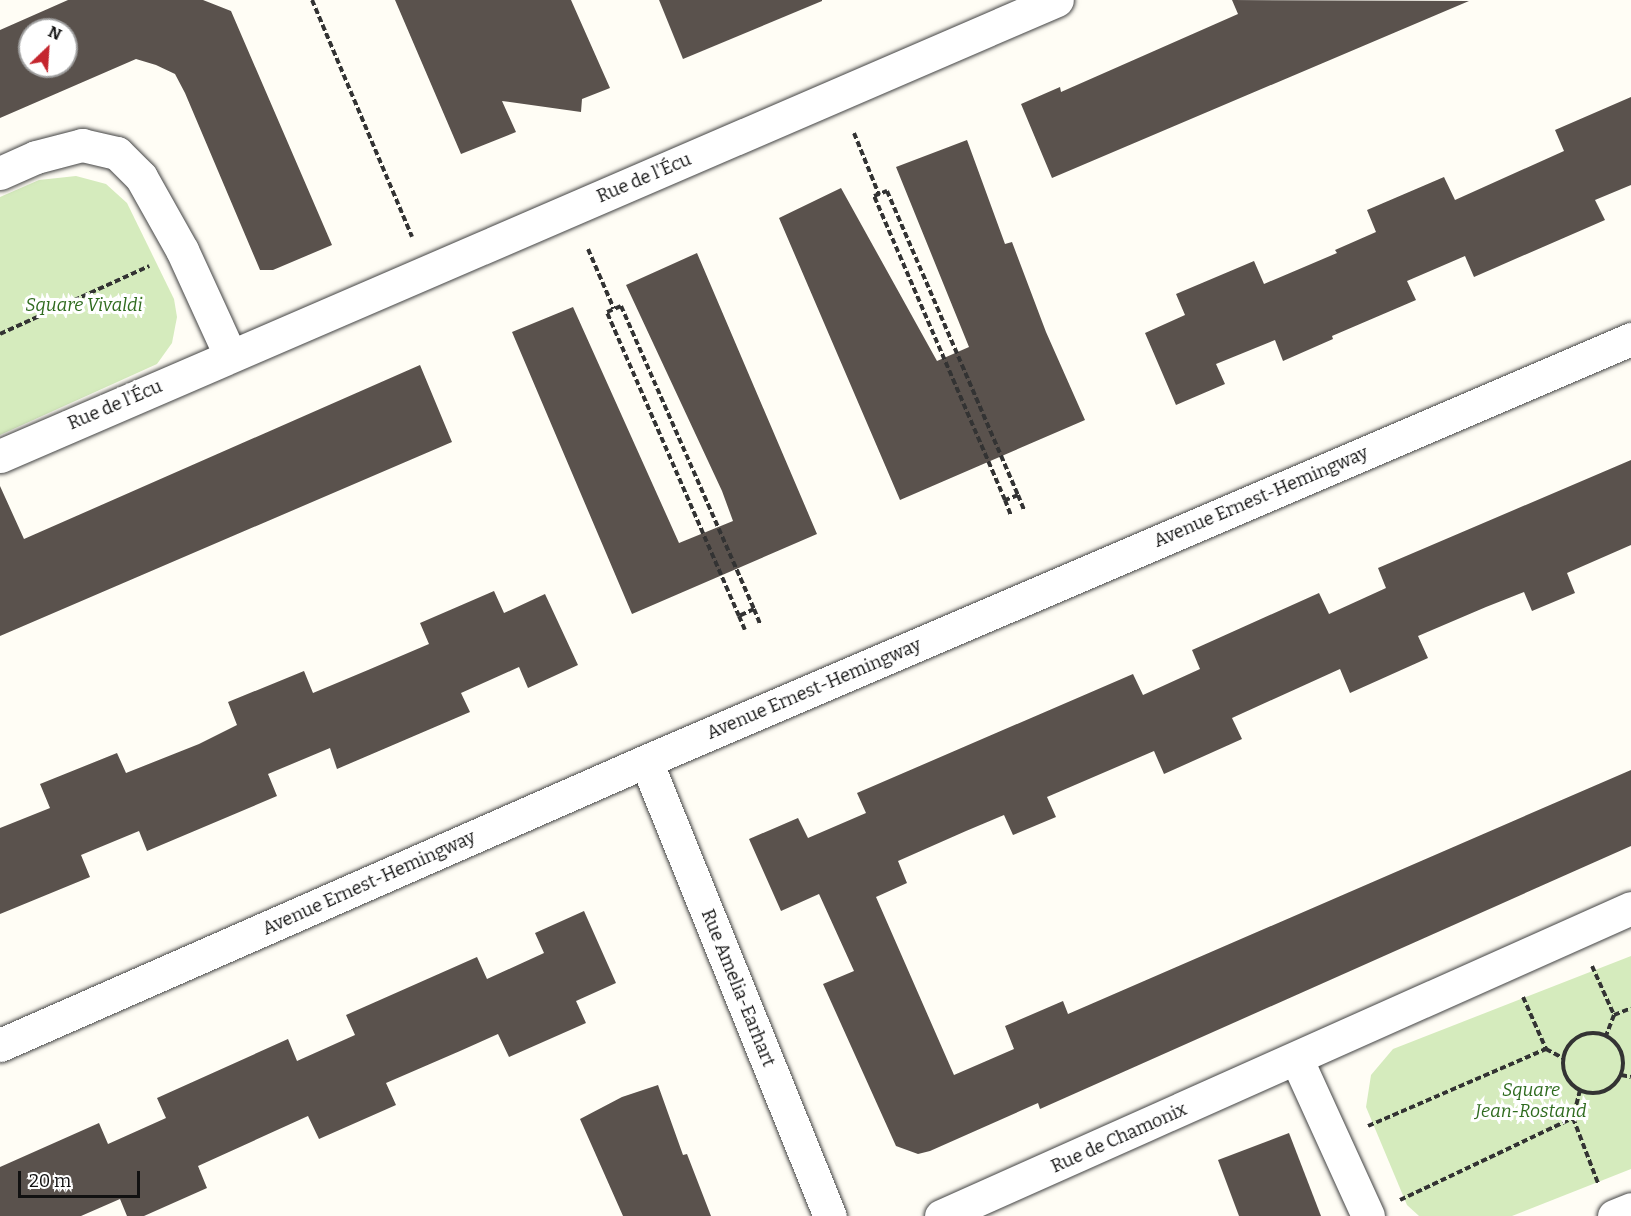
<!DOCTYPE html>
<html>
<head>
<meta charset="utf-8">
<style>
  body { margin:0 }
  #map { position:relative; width:1631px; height:1216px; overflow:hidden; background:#fffdf5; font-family:Bitter,serif }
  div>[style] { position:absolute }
  .green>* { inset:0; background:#d5ebbd }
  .building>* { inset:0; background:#5a524d }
  .path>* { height:4px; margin-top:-2px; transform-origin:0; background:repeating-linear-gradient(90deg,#333 0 6px,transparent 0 9px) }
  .path>.ring { margin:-2px; padding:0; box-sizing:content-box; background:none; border:4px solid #333; border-radius:50% }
  .roads { filter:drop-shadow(0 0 2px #444) drop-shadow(0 0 2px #444) }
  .street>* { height:33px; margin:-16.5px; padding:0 16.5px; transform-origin:16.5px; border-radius:16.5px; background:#fff }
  span { translate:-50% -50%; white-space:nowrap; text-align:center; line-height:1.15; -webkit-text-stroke:6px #fff; paint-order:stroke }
  .street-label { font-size:18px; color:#111 }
  .park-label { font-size:18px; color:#2f6b1f; font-style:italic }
  .north { position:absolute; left:18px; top:18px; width:60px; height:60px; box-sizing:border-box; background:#fff; border:2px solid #a0a0a0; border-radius:50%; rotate:25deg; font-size:16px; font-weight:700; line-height:24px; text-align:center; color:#111 }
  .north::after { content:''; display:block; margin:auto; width:21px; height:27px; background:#c4262e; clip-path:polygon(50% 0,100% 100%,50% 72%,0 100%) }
  .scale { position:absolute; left:18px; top:1171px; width:122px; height:27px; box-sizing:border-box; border:3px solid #111; border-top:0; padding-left:8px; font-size:18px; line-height:21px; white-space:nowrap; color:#111; -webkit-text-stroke:4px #fff; paint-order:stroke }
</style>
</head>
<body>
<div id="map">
  <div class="green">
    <div style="clip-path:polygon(76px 176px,106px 184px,127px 203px,174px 299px,177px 317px,172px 343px,157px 364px,0 435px,0 197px,39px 180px)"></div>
    <div style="clip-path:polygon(1631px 956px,1631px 1169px,1512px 1216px,1419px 1216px,1407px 1205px,1366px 1107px,1371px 1075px,1393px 1049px)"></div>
  </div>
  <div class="building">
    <div style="clip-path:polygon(evenodd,68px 0,203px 0,231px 11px,332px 245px,273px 270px,260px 270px,185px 93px,175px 74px,156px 65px,136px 59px,0 118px,0 30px,68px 0,30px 30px,66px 30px,66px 66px,30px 66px,30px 30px)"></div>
    <div style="clip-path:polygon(395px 0,571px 0,610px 88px,582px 99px,581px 112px,502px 101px,516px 132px,461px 154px)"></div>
    <div style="clip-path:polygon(659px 0,822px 0,822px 1px,683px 59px)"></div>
    <div style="clip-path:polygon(1232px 0,1469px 1px,1052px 178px,1021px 104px,1060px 87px,1061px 92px,1238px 14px)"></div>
    <div style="clip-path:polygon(1631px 97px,1631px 185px,1595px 200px,1605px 220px,1474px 277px,1465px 256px,1407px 281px,1416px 300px,1332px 336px,1333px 339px,1283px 361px,1275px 340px,1216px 364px,1225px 384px,1176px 405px,1145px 333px,1185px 315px,1176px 294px,1254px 261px,1264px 284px,1337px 253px,1335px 250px,1376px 232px,1367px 210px,1444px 177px,1455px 200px,1564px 151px,1555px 130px)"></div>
    <div style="clip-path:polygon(967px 140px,1005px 244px,1012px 242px,1046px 332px,1085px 420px,900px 500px,779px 218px,841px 188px,937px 361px,969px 347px,896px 167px)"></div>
    <div style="clip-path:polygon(697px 253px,817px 534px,632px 614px,512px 332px,573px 307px,679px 543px,733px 521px,722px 491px,626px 285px)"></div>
    <div style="clip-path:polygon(420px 365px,452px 442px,0 636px,0 486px,24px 539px)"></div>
    <div style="clip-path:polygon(1631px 460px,1631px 545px,1567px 573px,1575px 593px,1532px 611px,1524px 592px,1486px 607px,1418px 636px,1428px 658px,1350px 693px,1340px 669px,1232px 718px,1242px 739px,1164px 774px,1154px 751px,1047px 797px,1056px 817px,1013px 835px,1004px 815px,966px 831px,898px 861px,907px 883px,876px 897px,954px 1075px,1014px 1049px,1005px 1026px,1063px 1001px,1068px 1014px,1631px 770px,1631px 846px,1040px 1109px,1038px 1103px,930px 1151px,918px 1154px,896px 1146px,823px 984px,854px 971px,819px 894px,781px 911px,749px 839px,798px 818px,808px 838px,866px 813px,857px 793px,1133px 674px,1143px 695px,1200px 669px,1192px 650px,1319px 593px,1329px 614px,1386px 588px,1378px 568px)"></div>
    <div style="clip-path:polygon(494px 591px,504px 613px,545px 594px,578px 665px,528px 688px,519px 667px,461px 693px,470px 712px,337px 769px,330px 748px,268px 774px,277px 796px,147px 851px,139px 831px,81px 855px,90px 877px,0 914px,0 828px,50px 808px,40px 784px,117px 753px,126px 773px,199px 744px,237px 725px,228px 702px,304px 671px,313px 693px,368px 670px,429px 644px,420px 623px)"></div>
    <div style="clip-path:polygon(584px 911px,616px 983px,576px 1001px,586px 1023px,509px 1057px,498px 1034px,460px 1051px,386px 1083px,396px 1105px,319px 1139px,308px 1116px,198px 1166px,207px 1188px,144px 1216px,127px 1216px,120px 1199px,81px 1216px,0 1216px,0 1167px,99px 1123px,108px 1144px,166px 1118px,157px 1098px,288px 1039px,297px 1061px,355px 1035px,346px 1015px,477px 957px,487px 979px,544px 953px,535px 933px)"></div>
    <div style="clip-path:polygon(658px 1085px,683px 1155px,687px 1154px,711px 1216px,623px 1216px,580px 1119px,622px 1097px)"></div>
    <div style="clip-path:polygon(1289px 1133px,1321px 1216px,1239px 1216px,1218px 1160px)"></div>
  </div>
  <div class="path">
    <div style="left:312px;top:0;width:257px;rotate:67.1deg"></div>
    <div style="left:854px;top:133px;width:67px;rotate:68deg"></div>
    <div style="left:887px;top:191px;width:331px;rotate:66.7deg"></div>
    <div style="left:1018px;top:495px;width:14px;rotate:159deg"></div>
    <div style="left:1005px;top:500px;width:331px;rotate:-113.3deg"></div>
    <div style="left:874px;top:196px;width:14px;rotate:-21deg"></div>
    <div style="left:588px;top:249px;width:65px;rotate:66.6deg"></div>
    <div style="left:0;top:334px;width:164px;rotate:-24.5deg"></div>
    <div style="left:1018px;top:495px;width:16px;rotate:68deg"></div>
    <div style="left:1005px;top:500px;width:17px;rotate:69deg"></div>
    <div style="left:754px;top:609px;width:17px;rotate:155deg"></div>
    <div style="left:739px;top:616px;width:331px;rotate:-113.5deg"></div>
    <div style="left:607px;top:312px;width:15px;rotate:-23deg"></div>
    <div style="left:621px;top:306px;width:331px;rotate:66.3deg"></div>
    <div style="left:754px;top:609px;width:16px;rotate:68deg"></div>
    <div style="left:739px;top:616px;width:15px;rotate:67deg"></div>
    <div style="left:1592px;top:966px;width:54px;rotate:65.8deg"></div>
    <div style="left:1614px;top:1015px;width:22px;rotate:111deg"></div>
    <div style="left:1523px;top:997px;width:57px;rotate:66.1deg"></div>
    <div style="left:1614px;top:1015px;width:18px;rotate:-22deg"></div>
    <div class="ring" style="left:1563px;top:1033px;width:56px;height:56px"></div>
    <div style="left:1621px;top:1075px;width:10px;rotate:11deg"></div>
    <div style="left:1580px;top:1090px;width:29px;rotate:104deg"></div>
    <div style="left:1573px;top:1118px;width:70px;rotate:69deg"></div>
    <div style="left:1368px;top:1126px;width:194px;rotate:-23.4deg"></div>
    <div style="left:1546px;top:1049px;width:19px;rotate:28deg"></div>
    <div style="left:1400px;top:1200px;width:191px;rotate:-25.4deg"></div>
  </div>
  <div class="roads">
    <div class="street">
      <div style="left:0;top:173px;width:39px;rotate:-24deg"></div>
      <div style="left:36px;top:157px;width:48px;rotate:-14.6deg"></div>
      <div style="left:82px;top:145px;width:36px;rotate:13deg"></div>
      <div style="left:117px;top:153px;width:34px;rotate:45deg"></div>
      <div style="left:141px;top:177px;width:84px;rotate:60.7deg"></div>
      <div style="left:182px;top:250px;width:115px;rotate:65.4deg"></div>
      <div style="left:0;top:456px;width:1151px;rotate:-23.34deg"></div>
      <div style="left:646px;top:761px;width:491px;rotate:68deg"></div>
      <div style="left:0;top:1045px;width:706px;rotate:-23.73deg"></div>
      <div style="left:646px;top:761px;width:1072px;rotate:-23.19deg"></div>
      <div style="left:1297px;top:1060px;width:171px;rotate:65.5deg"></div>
      <div style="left:941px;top:1216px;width:756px;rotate:-24.05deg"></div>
      <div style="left:1614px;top:1216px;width:18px;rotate:-22deg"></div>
    </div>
  </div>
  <div class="street-label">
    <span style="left:644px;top:178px;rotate:-23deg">Rue de l'Écu</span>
    <span style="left:115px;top:405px;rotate:-23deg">Rue de l'Écu</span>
    <span style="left:1261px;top:497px;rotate:-23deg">Avenue Ernest-Hemingway</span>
    <span style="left:814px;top:689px;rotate:-23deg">Avenue Ernest-Hemingway</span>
    <span style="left:369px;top:883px;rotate:-24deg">Avenue Ernest-Hemingway</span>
    <span style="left:738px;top:988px;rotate:68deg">Rue Amelia-Earhart</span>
    <span style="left:1119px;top:1138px;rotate:-24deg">Rue de Chamonix</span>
  </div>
  <div class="park-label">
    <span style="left:84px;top:305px">Square Vivaldi</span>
    <span style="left:1531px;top:1101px">Square<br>Jean-Rostand</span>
  </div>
  <div class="north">N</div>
  <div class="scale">20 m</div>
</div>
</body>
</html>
